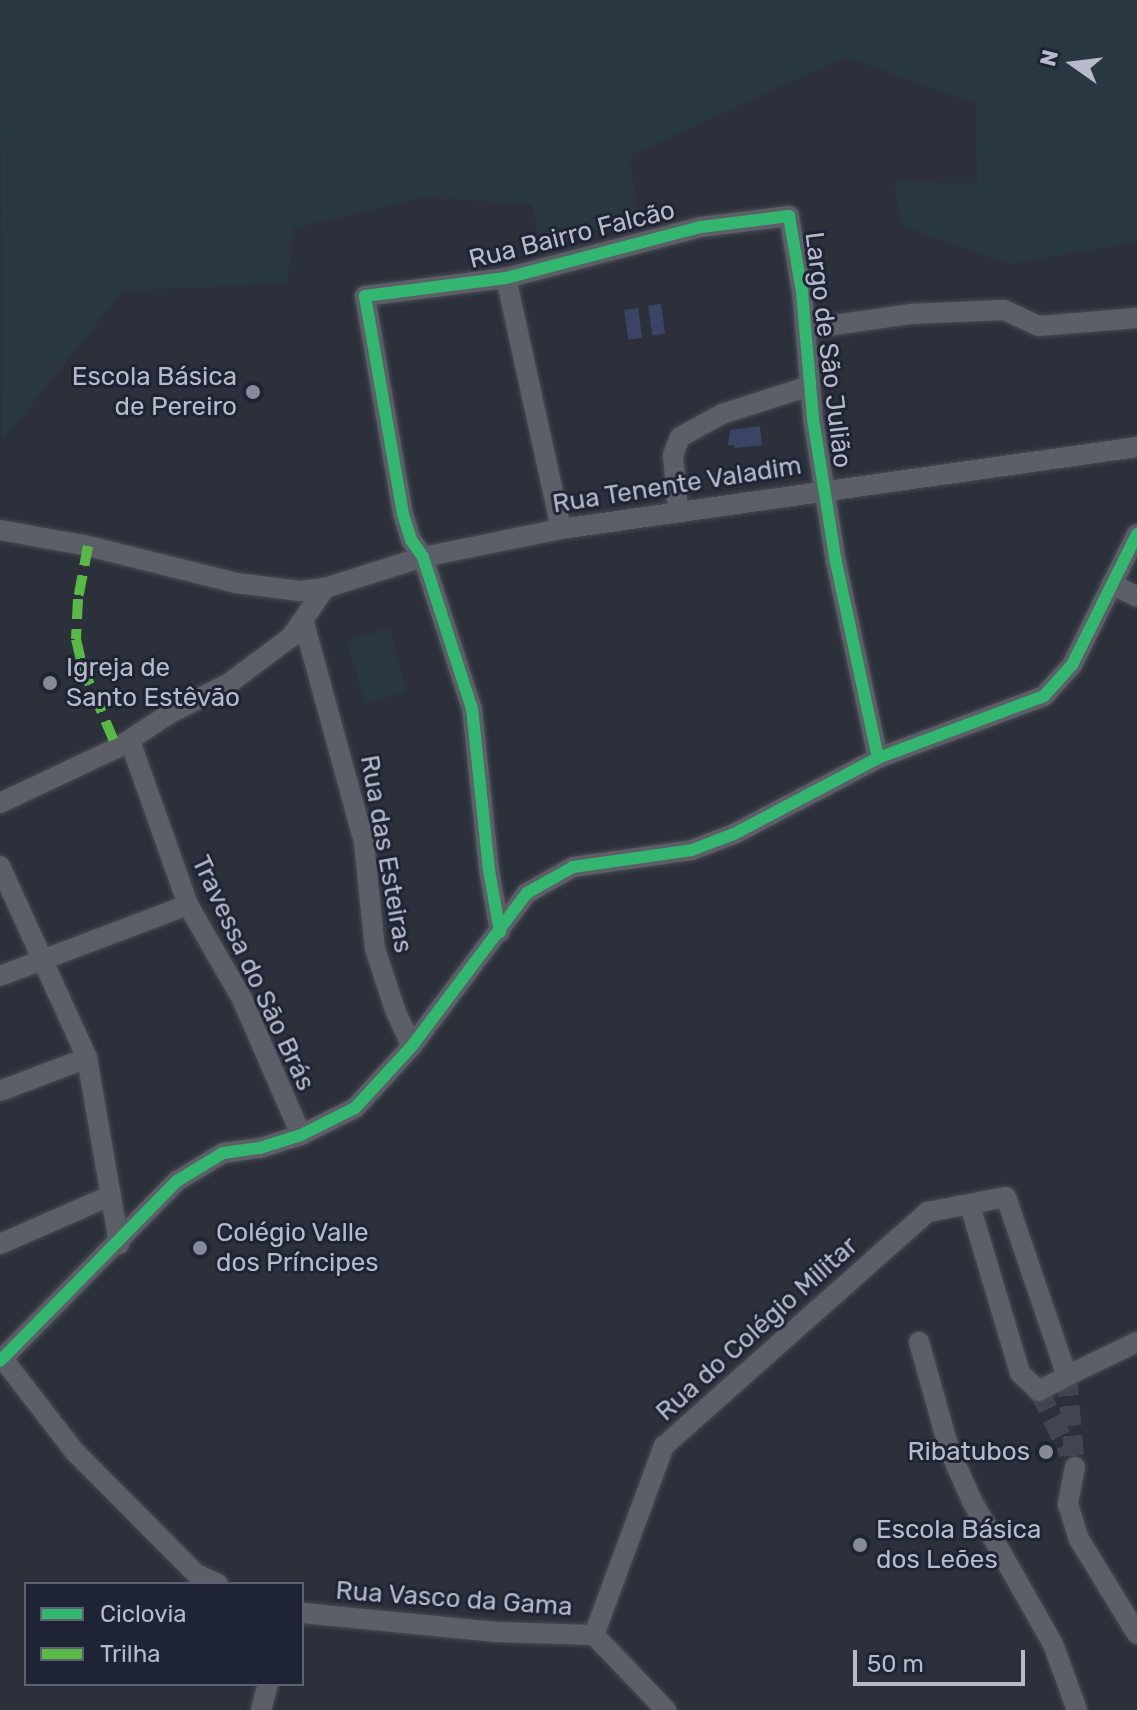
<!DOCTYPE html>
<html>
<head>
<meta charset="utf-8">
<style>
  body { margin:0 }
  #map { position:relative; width:1137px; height:1710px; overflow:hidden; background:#2c303a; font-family:Rubik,sans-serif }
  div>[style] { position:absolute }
  .green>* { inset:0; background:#293840; transform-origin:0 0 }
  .water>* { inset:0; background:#3b4464; transform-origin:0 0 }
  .street-tunnel>* { height:20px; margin-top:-10px; transform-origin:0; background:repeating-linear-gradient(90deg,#414550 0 20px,transparent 0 30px) }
  .roads { filter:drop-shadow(0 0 2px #484b53) drop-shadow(0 0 2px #484b53) }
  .street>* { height:20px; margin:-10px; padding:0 10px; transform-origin:10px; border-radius:10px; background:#5c5e68 }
  .quiet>* { height:10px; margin-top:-5px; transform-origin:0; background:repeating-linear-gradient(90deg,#58b947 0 20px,transparent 0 30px) }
  .cycleway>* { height:12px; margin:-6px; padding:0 6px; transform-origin:6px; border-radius:6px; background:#33b770 }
  .dots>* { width:22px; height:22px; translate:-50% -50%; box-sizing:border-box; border:4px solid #1f2435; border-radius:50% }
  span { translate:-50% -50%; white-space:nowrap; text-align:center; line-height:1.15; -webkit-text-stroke:6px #1f2435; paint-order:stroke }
  .street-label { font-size:26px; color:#b7baca }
  .poi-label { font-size:26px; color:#b7baca }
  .right { translate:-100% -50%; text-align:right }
  .left { translate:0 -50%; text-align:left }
  .legend { position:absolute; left:24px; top:1582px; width:280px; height:104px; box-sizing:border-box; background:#1f2435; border:2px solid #5c6071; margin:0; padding:10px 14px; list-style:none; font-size:24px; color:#b7baca }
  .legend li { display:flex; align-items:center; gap:16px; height:40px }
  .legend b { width:40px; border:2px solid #5c6071 }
  .north { position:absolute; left:1033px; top:24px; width:80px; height:80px; -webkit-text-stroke:6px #1f2435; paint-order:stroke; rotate:284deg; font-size:22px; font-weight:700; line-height:32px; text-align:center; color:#b7baca }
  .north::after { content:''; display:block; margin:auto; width:28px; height:36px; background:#b7baca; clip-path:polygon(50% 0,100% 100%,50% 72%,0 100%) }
  .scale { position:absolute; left:853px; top:1650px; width:172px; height:36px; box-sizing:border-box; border:4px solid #b7baca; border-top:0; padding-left:10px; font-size:24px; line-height:28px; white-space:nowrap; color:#b7baca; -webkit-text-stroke:6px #1f2435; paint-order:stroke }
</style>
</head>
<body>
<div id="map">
  <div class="green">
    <div style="clip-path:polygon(0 0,1137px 0,1137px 242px,1008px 264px,902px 226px,894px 182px,977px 183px,976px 104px,845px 57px,630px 156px,637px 218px,541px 248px,532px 205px,427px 197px,294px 228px,287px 283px,123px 291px,2px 441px)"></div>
    <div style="left:389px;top:628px;width:66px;height:44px;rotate:74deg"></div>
  </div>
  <div class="water">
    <div style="left:661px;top:304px;width:30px;height:13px;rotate:82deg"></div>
    <div style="left:638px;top:308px;width:30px;height:14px;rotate:82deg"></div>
    <div style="clip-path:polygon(760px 426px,762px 445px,734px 448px,734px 445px,728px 445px,730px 430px)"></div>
  </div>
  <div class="street-tunnel">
    <div style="left:1067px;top:1376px;width:91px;rotate:85deg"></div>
    <div style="left:1039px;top:1391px;width:69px;rotate:64.2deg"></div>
  </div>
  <div class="roads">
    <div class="street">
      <div style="left:506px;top:278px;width:257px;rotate:77.6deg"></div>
      <div style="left:806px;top:329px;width:105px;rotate:-8.2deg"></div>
      <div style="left:910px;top:314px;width:94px;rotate:-2.4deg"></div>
      <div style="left:1004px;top:310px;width:38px;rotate:25deg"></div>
      <div style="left:1039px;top:326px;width:98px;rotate:-4.7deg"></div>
      <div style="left:678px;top:511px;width:56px;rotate:-95.1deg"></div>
      <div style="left:673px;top:455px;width:19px;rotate:-69deg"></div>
      <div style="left:680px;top:437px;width:48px;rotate:-28.7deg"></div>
      <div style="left:722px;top:414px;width:92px;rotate:-17.7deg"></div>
      <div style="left:0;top:530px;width:89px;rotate:10.3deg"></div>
      <div style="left:88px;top:546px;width:153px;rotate:14deg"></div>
      <div style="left:236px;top:583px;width:64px;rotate:7.2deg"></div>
      <div style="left:299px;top:591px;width:26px;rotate:-7deg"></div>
      <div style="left:325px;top:588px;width:103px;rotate:-17.6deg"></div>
      <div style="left:423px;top:557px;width:141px;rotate:-11.5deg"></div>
      <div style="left:561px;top:529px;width:582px;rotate:-8.1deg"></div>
      <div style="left:1112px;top:584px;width:28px;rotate:27deg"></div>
      <div style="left:304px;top:623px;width:228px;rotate:74.7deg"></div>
      <div style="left:364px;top:843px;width:107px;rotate:84.1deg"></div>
      <div style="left:375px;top:949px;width:64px;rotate:71.8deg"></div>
      <div style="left:395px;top:1010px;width:40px;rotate:65deg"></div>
      <div style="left:130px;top:741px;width:174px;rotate:70.5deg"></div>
      <div style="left:188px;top:905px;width:108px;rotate:60.1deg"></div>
      <div style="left:242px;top:999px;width:148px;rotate:66.5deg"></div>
      <div style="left:0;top:803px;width:129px;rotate:-25.2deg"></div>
      <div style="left:117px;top:748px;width:66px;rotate:-33.2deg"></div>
      <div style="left:172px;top:712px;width:63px;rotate:-26.6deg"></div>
      <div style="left:228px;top:684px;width:79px;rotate:-36.7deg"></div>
      <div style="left:291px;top:637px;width:60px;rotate:-55.2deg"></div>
      <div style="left:0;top:866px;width:211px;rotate:65.6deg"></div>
      <div style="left:87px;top:1058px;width:189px;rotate:80.2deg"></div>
      <div style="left:500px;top:932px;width:63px;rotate:-100.1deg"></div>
      <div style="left:489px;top:870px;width:162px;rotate:-96deg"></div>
      <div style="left:472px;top:709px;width:160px;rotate:-107.9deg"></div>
      <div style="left:423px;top:557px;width:21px;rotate:-125deg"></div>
      <div style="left:411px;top:540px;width:27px;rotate:-107deg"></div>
      <div style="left:403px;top:514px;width:221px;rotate:-99.9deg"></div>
      <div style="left:365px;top:296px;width:142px;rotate:-7.3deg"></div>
      <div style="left:506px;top:278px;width:202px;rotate:-14.7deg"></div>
      <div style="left:701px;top:227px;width:89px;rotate:-7.1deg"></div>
      <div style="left:789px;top:216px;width:77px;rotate:80.3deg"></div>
      <div style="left:802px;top:292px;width:127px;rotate:85deg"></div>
      <div style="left:813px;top:419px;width:145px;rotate:80.9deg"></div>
      <div style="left:836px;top:562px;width:200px;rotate:77.9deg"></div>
      <div style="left:0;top:976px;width:201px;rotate:-20.7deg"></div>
      <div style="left:0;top:1091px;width:93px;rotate:-20.8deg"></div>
      <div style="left:0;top:1244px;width:120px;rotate:-23.6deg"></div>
      <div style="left:919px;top:1342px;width:111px;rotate:74.3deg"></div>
      <div style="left:949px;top:1449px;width:57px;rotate:66.1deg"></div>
      <div style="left:972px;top:1501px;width:164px;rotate:60.5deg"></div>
      <div style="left:1053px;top:1644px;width:70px;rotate:70deg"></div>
      <div style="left:3px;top:1359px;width:118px;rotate:52.3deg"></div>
      <div style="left:75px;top:1452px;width:172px;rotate:45.2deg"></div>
      <div style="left:196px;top:1574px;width:24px;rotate:24deg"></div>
      <div style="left:0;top:1361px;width:252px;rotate:-45.5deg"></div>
      <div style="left:177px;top:1181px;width:54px;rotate:-31.3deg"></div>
      <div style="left:223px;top:1153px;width:37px;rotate:-8deg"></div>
      <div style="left:260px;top:1148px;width:43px;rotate:-17.6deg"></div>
      <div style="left:301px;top:1135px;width:60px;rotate:-26.6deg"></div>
      <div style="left:355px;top:1108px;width:84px;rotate:-47.4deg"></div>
      <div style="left:412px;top:1046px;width:191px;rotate:-53.1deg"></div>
      <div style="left:527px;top:893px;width:53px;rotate:-29.5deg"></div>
      <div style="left:573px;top:867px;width:120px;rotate:-8.1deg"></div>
      <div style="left:692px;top:850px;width:45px;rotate:-20.9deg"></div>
      <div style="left:734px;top:834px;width:163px;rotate:-27.8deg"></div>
      <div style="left:878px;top:758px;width:177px;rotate:-20.5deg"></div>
      <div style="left:1044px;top:696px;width:42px;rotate:-47.9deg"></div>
      <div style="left:1072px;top:665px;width:146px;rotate:-63.6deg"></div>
      <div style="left:1067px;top:1376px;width:78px;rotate:-25.9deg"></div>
      <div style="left:1075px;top:1467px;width:38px;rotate:101deg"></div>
      <div style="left:1068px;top:1504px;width:37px;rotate:73deg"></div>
      <div style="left:1079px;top:1539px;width:111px;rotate:58.6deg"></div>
      <div style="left:302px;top:1613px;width:195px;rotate:5.6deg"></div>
      <div style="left:496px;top:1632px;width:98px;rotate:1.8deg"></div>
      <div style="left:594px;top:1635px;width:104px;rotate:46.2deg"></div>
      <div style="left:594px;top:1635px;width:202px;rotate:-69.7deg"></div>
      <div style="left:664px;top:1446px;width:353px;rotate:-41.6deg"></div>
      <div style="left:928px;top:1212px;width:79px;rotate:-10.9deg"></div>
      <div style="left:1006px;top:1197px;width:189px;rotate:71.2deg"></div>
      <div style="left:1067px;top:1376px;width:32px;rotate:152deg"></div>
      <div style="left:1039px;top:1391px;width:26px;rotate:-137deg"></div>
      <div style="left:1020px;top:1373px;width:175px;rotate:-106.6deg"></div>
      <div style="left:261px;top:1710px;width:27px;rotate:-75deg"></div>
    </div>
  </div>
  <div class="quiet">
    <div style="left:88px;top:546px;width:54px;rotate:100.7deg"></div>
    <div style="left:78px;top:599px;width:40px;rotate:92.9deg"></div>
    <div style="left:76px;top:639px;width:28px;rotate:77deg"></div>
    <div style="left:82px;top:666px;width:89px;rotate:66.9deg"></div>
  </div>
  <div class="cycleway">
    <div style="left:500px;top:932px;width:63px;rotate:-100.1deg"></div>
    <div style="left:489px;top:870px;width:162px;rotate:-96deg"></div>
    <div style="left:472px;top:709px;width:160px;rotate:-107.9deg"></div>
    <div style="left:423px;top:557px;width:21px;rotate:-125deg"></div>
    <div style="left:411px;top:540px;width:27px;rotate:-107deg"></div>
    <div style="left:403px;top:514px;width:221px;rotate:-99.9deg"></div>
    <div style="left:365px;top:296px;width:142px;rotate:-7.3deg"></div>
    <div style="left:506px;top:278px;width:202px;rotate:-14.7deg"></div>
    <div style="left:701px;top:227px;width:89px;rotate:-7.1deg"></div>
    <div style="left:789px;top:216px;width:77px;rotate:80.3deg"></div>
    <div style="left:802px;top:292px;width:127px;rotate:85deg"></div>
    <div style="left:813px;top:419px;width:145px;rotate:80.9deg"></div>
    <div style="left:836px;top:562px;width:200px;rotate:77.9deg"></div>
    <div style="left:0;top:1361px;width:252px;rotate:-45.5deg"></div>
    <div style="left:177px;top:1181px;width:54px;rotate:-31.3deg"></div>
    <div style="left:223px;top:1153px;width:37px;rotate:-8deg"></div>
    <div style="left:260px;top:1148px;width:43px;rotate:-17.6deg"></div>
    <div style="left:301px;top:1135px;width:60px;rotate:-26.6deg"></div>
    <div style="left:355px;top:1108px;width:84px;rotate:-47.4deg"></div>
    <div style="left:412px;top:1046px;width:191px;rotate:-53.1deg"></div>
    <div style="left:527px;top:893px;width:53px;rotate:-29.5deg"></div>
    <div style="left:573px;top:867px;width:120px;rotate:-8.1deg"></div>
    <div style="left:692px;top:850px;width:45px;rotate:-20.9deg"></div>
    <div style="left:734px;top:834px;width:163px;rotate:-27.8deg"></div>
    <div style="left:878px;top:758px;width:177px;rotate:-20.5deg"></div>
    <div style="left:1044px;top:696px;width:42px;rotate:-47.9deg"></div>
    <div style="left:1072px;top:665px;width:146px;rotate:-63.6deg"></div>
  </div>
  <div class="dots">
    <div style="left:253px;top:392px;background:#868a98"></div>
    <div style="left:50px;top:683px;background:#868a98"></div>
    <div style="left:200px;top:1248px;background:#868a98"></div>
    <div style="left:1046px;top:1452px;background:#868a98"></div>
    <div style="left:860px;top:1545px;background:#868a98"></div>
  </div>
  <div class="street-label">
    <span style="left:572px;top:235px;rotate:-14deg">Rua Bairro Falcão</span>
    <span style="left:828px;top:350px;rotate:83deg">Largo de São Julião</span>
    <span style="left:677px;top:485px;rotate:-9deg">Rua Tenente Valadim</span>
    <span style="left:386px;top:854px;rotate:80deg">Rua das Esteiras</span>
    <span style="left:253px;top:973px;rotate:65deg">Travessa do São Brás</span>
    <span style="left:757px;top:1329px;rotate:-42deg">Rua do Colégio Militar</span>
    <span style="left:454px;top:1599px;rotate:4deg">Rua Vasco da Gama</span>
  </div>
  <div class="poi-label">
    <span class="right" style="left:237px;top:392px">Escola Básica<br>de Pereiro</span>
    <span class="left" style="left:66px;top:683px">Igreja de<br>Santo Estêvão</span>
    <span class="left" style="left:216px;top:1248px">Colégio Valle<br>dos Príncipes</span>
    <span class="right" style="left:1030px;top:1452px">Ribatubos</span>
    <span class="left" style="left:876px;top:1545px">Escola Básica<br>dos Leões</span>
  </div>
  <ul class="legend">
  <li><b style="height:10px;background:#33b770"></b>Ciclovia</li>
  <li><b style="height:10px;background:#58b947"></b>Trilha</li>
  </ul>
  <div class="north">N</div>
  <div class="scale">50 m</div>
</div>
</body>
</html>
